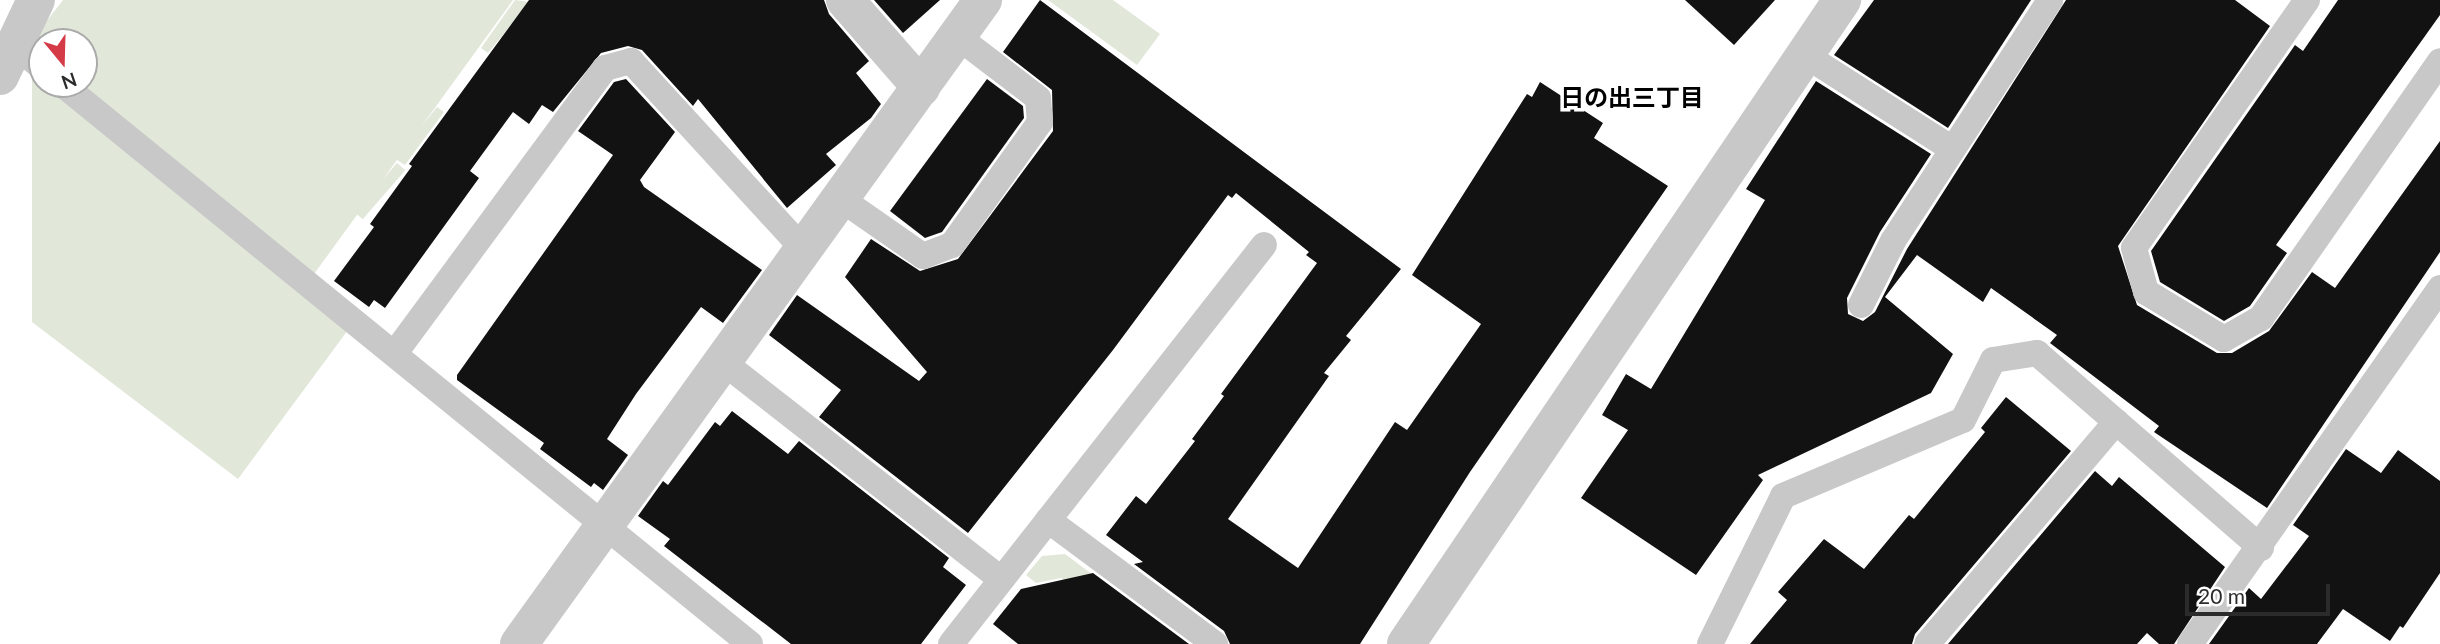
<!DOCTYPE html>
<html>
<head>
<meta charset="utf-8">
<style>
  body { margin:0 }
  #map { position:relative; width:2440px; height:644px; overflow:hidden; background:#fff; font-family:Lato,"Noto Sans JP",sans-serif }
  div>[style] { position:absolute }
  .green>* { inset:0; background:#e1e8da; transform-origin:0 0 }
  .building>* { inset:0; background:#121212 }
  .lane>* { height:26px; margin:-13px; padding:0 13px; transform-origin:13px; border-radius:13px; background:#c8c8c8 }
  .street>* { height:38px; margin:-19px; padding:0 19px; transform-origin:19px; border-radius:19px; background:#c8c8c8 }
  span { translate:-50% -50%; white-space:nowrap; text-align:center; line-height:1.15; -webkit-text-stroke:7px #fff; paint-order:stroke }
  .neighbourhood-label { font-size:24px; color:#000; font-weight:700 }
  .north { position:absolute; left:28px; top:28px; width:70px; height:70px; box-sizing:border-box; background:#fff; border:2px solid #aaa; border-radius:50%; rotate:161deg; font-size:19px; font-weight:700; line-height:28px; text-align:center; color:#2b2b2b }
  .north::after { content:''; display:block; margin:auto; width:24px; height:32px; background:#d53a47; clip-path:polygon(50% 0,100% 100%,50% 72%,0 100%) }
  .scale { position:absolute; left:2185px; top:584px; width:145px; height:32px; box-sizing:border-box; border:4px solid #2b2b2b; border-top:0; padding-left:9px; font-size:21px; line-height:24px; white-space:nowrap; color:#2b2b2b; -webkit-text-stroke:5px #fff; paint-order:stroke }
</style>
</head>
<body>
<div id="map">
  <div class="green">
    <div style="clip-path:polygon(63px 0,513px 0,421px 127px,437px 107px,444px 112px,405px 165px,397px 160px,314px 274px,78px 84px,84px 84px,84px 42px,42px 42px,42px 54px,38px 50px,38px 32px)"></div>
    <div style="clip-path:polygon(515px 0,530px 2px,488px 53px,481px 48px)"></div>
    <div style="clip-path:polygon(1048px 0,1113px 0,1160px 34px,1137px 65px)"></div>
    <div style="clip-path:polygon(32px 73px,42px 75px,42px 84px,53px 84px,348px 330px,238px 479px,32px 322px)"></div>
    <div style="left:397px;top:163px;width:11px;height:65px;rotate:41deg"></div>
    <div style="clip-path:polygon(1065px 554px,1104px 583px,1079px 590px,1061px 578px,1036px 583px,1026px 575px,1042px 556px)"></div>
  </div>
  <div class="building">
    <div style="clip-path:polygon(529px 0,824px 0,829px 14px,869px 61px,856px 73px,881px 104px,871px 118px,826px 154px,836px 165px,787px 208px,698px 99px,693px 106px,642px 50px,628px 46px,601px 53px,553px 112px,542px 105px,529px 124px,513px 112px,470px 171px,479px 178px,385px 308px,374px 300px,369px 307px,334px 281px,374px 227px,370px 224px,412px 166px,409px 164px)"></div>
    <div style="clip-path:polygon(874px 0,940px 0,903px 33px)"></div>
    <div style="clip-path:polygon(1040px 0,1401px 269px,1346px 336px,1351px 340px,1324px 373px,1329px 376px,1228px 519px,1298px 568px,1395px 422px,1407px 430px,1481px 324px,1412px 275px,1527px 94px,1532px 97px,1540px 82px,1603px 123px,1594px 138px,1668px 186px,1470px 472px,1360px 644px,1230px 644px,1224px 631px,1134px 564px,1143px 562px,1106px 535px,1136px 496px,1146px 504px,1195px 441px,1192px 439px,1224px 396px,1221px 394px,1317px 263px,1306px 255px,1309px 252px,1236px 193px,1232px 198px,1228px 195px,1113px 350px,968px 533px,819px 417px,841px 390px,769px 335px,797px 295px,919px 381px,927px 372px,845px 277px,871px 239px,920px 271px,958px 259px,1053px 131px,1052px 90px,1003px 52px)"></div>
    <div style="clip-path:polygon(1685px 0,1775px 0,1734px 45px)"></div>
    <div style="clip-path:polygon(1874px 0,2031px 0,1948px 128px,1834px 55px)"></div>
    <div style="clip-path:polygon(2066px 0,2235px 0,2270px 26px,2118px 246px,2137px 305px,2217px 353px,2232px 353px,2269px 331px,2312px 272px,2335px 288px,2440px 141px,2440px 252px,2267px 508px,2154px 432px,2159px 426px,2050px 343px,2057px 335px,1991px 288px,1983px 302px,1917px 255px,1885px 297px,1953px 354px,1931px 393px,1758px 475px,1763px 480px,1696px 575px,1581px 498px,1628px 430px,1602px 415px,1626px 374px,1651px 389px,1765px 200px,1746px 189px,1816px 81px,1931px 154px,1880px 232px,1847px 298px,1848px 314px,1863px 321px,1875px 312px,1907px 249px)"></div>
    <div style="clip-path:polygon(2338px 0,2440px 0,2440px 15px,2276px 245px,2287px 253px,2250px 306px,2224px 321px,2160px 282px,2151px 251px,2295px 45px,2303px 51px)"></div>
    <div style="clip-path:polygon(626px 79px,675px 132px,640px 180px,644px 187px,762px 270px,723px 323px,701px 307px,636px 394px,607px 439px,628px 455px,603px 490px,594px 483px,591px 487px,540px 449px,544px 443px,457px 380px,457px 375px,613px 155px,578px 131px,614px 82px)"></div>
    <div style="clip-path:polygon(987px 79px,1023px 106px,1024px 118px,942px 232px,925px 238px,890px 211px)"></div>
    <div style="clip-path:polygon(2006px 397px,2071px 451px,1915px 634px,1912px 644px,1750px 644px,1787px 600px,1778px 592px,1824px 539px,1864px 569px,1909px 515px,1914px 519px,1985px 432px,1981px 428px)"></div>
    <div style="clip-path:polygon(732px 411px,788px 454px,799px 441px,949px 558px,943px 567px,966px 585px,921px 644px,791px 644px,664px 546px,670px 539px,638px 516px,663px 481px,668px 485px,715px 422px,720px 426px)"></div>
    <div style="clip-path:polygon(2346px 449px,2381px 473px,2398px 450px,2440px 481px,2440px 573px,2403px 628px,2400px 626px,2390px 641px,2343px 609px,2317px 644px,2209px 644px,2249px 588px,2261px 599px,2309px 536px,2293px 525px)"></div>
    <div style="clip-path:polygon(2095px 471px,2112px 486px,2119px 477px,2225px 567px,2174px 644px,2159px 644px,2147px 633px,2137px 644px,1948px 644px)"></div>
    <div style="clip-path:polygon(1093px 573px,1189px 644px,1018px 644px,993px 624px,1021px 589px)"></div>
  </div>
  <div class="lane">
    <div style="left:2307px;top:0;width:302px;rotate:124.9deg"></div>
    <div style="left:2134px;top:248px;width:46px;rotate:74.7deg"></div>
    <div style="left:2146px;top:292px;width:91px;rotate:31.1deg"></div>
    <div style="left:2224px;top:339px;width:43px;rotate:-29.6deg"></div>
    <div style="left:2261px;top:318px;width:313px;rotate:-55.1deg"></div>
    <div style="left:16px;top:47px;width:33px;rotate:38deg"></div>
    <div style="left:1805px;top:55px;width:173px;rotate:32.5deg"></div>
    <div style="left:62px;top:84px;width:887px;rotate:39.14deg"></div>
    <div style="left:841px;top:199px;width:100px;rotate:34.8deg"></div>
    <div style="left:923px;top:256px;width:31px;rotate:-21deg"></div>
    <div style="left:952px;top:245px;width:151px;rotate:-54.4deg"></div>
    <div style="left:1040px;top:122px;width:24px;rotate:-95deg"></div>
    <div style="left:1038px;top:98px;width:102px;rotate:-142.6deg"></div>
    <div style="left:1861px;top:305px;width:72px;rotate:-63.4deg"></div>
    <div style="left:1893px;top:241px;width:288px;rotate:-56.9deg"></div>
    <div style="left:395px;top:353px;width:354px;rotate:-53.6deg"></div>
    <div style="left:605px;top:68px;width:27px;rotate:-15deg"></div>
    <div style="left:631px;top:61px;width:256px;rotate:47.5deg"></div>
    <div style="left:723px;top:362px;width:353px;rotate:38deg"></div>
    <div style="left:1048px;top:520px;width:208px;rotate:36.6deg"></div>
    <div style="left:951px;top:644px;width:507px;rotate:-51.89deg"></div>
    <div style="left:1710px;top:644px;width:165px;rotate:-63.7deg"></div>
    <div style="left:1783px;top:496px;width:195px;rotate:-22.9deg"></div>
    <div style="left:1963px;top:420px;width:67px;rotate:-63.4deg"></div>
    <div style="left:1993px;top:360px;width:45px;rotate:-9deg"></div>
    <div style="left:2037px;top:353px;width:297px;rotate:41deg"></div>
    <div style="left:1927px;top:644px;width:292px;rotate:-49.6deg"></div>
    <div style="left:2190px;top:644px;width:435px;rotate:-54.9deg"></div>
  </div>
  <div class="street">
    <div style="left:845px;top:0;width:116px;rotate:48.9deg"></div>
    <div style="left:0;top:76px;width:84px;rotate:-64.7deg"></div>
    <div style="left:519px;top:644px;width:794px;rotate:-54.23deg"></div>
    <div style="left:1406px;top:644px;width:778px;rotate:-55.9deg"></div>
  </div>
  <div class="neighbourhood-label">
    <span style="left:1632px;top:97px">日の出三丁目</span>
  </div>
  <div class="north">N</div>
  <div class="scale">20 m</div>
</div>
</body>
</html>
